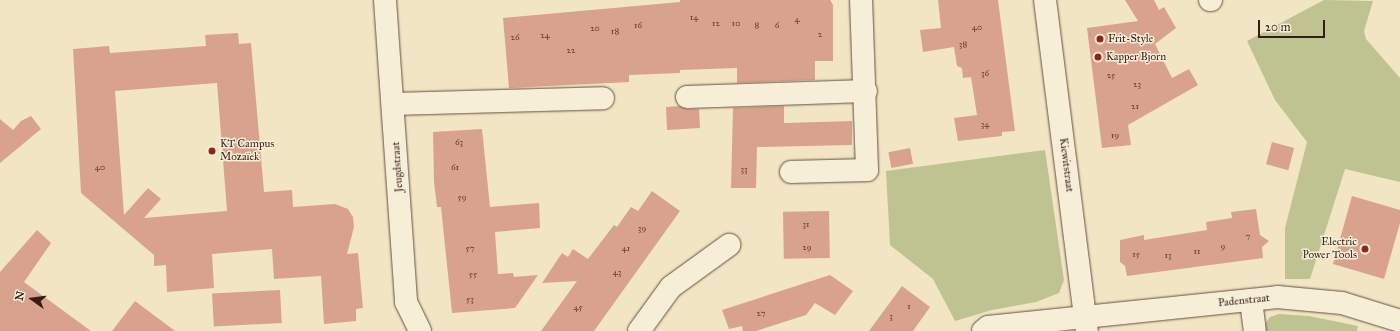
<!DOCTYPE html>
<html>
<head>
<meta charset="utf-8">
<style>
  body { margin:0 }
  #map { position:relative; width:1400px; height:331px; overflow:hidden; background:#f2e5c3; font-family:"IM FELL Great Primer",serif }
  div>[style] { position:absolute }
  .green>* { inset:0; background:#bec391 }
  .building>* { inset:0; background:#d9a28c; transform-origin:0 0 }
  .roads { filter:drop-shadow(0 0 1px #654f40) drop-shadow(0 0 1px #654f40) }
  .minor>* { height:22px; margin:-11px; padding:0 11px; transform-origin:11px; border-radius:11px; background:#f7eed8 }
  .dots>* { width:11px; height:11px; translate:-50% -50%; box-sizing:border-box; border:2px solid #f7eed8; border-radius:50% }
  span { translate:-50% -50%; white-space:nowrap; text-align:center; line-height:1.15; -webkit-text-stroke:3px #f7eed8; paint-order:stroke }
  .number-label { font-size:9px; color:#5f3e32 }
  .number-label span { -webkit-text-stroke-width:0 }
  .poi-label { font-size:11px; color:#361d14 }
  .left { translate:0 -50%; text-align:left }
  .right { translate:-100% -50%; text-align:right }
  .street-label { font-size:11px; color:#361d14 }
  .north { position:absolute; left:12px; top:279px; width:40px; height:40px; -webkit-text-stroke:3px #f7eed8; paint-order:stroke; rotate:284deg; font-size:11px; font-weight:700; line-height:16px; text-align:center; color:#361d14 }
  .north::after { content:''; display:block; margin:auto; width:14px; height:18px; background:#361d14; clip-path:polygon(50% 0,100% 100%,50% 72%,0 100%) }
  .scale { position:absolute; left:1258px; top:20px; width:67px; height:18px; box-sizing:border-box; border:2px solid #361d14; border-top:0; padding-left:5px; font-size:12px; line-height:14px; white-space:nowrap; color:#361d14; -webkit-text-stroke:3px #f7eed8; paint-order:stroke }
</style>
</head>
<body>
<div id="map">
  <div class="green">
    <div style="clip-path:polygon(1324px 0,1373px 1px,1364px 31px,1366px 39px,1400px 78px,1400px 182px,1345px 169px,1310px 279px,1285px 279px,1285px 228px,1307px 142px,1275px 100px,1247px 41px)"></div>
    <div style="clip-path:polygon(1045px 150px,1064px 280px,1059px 293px,1036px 302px,992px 310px,955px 321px,933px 279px,890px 245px,886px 171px)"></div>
    <div style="clip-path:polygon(1279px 314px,1309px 316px,1358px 326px,1357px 331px,1264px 331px,1264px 325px,1270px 317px)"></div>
  </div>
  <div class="building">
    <div style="clip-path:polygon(680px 0,830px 0,833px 5px,833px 61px,815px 61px,815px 80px,737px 83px,737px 68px,680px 70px,680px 73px,629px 75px,629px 82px,509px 88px,503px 18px,680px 2px)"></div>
    <div style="clip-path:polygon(938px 0,998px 0,1015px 131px,1002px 132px,1002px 136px,958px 141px,954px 118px,977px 115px,971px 77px,963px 78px,962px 68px,957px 66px,954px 47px,923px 52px,920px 30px,941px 28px)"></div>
    <div style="clip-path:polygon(1125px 0,1154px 0,1159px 10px,1164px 7px,1176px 28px,1155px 44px,1172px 78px,1189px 69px,1198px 85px,1128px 125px,1131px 145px,1102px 148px,1087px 28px,1138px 21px)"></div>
    <div style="clip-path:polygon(evenodd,238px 33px,239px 44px,251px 43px,264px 192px,292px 190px,293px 207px,335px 204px,348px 209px,353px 217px,354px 227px,347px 254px,358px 253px,363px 308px,356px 309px,356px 321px,324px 324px,321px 276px,274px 279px,272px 249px,212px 254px,214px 288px,167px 292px,166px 265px,154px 266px,154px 255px,81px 193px,73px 49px,109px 46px,110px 53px,206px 46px,205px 35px,238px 33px,217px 83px,227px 211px,144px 218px,161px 199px,148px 188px,124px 215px,115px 91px,217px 83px)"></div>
    <div style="clip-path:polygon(679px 106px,687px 109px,699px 109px,700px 128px,667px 130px,666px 107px)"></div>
    <div style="clip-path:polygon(784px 106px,784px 123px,852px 121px,852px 145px,757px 147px,756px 188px,731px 188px,733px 108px)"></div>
    <div style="clip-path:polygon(31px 116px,41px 129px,0 163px,0 119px,13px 130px,21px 121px)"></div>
    <div style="clip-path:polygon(482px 129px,490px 207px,539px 203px,540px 228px,495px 232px,498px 274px,513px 273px,514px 277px,538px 275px,515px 308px,452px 313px,441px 207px,437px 207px,434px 182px,433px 132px)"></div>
    <div style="left:1272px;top:142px;width:23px;height:23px;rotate:15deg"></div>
    <div style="left:910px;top:148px;width:16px;height:22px;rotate:79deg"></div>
    <div style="clip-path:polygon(652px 191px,680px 211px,594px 331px,541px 331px,577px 281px,542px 283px,562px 253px,568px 257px,573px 249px,588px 259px,614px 225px,617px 227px,631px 207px,638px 211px)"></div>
    <div style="clip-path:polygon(1352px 196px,1400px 210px,1400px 223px,1384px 279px,1333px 264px)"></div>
    <div style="clip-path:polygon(1256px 209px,1260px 235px,1269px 241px,1262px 247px,1263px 258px,1127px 276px,1125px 266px,1120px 262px,1120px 240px,1144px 235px,1144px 240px,1207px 230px,1206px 222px,1232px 218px,1231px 212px)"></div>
    <div style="left:829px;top:211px;width:47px;height:46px;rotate:89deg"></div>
    <div style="clip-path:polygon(37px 230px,51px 243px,24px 282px,91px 331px,0 331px,0 272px)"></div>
    <div style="clip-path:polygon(830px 275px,853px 291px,835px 315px,815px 303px,806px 315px,756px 331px,743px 331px,742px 326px,729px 329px,722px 310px)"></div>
    <div style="clip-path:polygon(902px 286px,930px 307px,913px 331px,869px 331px)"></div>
    <div style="left:280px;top:290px;width:33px;height:68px;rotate:87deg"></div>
    <div style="clip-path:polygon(135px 301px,175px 331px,112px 331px)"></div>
  </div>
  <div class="roads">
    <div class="minor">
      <div style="left:385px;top:0;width:303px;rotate:86deg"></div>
      <div style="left:406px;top:302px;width:32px;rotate:64deg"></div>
      <div style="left:1045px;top:0;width:334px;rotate:82.8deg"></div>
      <div style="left:1210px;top:0;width:1px"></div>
      <div style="left:687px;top:97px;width:179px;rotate:-1.9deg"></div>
      <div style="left:393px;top:104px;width:210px;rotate:-1.6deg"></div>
      <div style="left:791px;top:172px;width:76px;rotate:-1.5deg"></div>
      <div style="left:867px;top:170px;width:170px;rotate:-92deg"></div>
      <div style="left:1251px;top:300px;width:31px;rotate:83deg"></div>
      <div style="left:639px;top:331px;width:54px;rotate:-54deg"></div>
      <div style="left:671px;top:287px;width:72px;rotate:-35.9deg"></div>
      <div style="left:983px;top:331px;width:6px;rotate:-39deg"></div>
      <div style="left:988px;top:327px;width:291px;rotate:-5.9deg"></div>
      <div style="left:1277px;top:297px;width:65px;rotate:5.3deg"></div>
      <div style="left:1342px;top:303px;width:61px;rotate:17.2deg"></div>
    </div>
  </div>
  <div class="dots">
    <div style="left:1100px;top:39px;background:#8f2418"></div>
    <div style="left:1098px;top:57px;background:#8f2418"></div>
    <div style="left:212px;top:151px;background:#8f2418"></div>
    <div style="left:1365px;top:249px;background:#8f2418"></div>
  </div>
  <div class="number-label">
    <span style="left:694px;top:17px">14</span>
    <span style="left:797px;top:19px">4</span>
    <span style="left:716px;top:23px">12</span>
    <span style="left:736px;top:23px">10</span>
    <span style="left:638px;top:25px">16</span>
    <span style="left:757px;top:25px">8</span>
    <span style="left:777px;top:25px">6</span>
    <span style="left:977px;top:27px">40</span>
    <span style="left:595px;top:28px">20</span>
    <span style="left:615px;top:31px">18</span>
    <span style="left:820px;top:34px">2</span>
    <span style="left:545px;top:35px">24</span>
    <span style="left:515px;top:37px">26</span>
    <span style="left:963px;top:44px">38</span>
    <span style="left:571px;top:50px">22</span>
    <span style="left:985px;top:73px">36</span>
    <span style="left:1111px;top:75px">25</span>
    <span style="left:1137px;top:84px">23</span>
    <span style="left:1135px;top:106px">21</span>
    <span style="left:985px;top:124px">34</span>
    <span style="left:1115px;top:135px">19</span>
    <span style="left:459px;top:142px">63</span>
    <span style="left:100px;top:167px">40</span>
    <span style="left:455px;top:167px">61</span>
    <span style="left:744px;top:169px">33</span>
    <span style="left:462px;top:197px">59</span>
    <span style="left:806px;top:224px">31</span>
    <span style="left:642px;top:228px">39</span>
    <span style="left:1248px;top:236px">7</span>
    <span style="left:1223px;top:246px">9</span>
    <span style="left:807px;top:247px">29</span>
    <span style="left:470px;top:248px">57</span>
    <span style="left:626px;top:248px">41</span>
    <span style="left:1197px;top:251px">11</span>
    <span style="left:1136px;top:254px">15</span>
    <span style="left:1168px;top:255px">13</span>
    <span style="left:617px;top:272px">43</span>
    <span style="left:473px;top:274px">55</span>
    <span style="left:470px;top:299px">53</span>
    <span style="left:909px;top:306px">1</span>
    <span style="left:578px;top:307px">45</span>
    <span style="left:761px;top:313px">27</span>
    <span style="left:891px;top:316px">3</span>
  </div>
  <div class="poi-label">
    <span class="left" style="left:1108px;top:39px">Frit-Style</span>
    <span class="left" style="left:1106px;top:57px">Kapper Bjorn</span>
    <span class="left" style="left:220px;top:151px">KT Campus<br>Mozaïek</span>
    <span class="right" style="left:1357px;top:249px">Electric<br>Power Tools</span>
  </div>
  <div class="street-label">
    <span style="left:1066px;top:165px;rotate:83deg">Kiewitstraat</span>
    <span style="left:398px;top:167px;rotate:-94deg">Jeugdstraat</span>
    <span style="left:1244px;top:301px;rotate:-6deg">Padenstraat</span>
  </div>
  <div class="north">N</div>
  <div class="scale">20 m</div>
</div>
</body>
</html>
